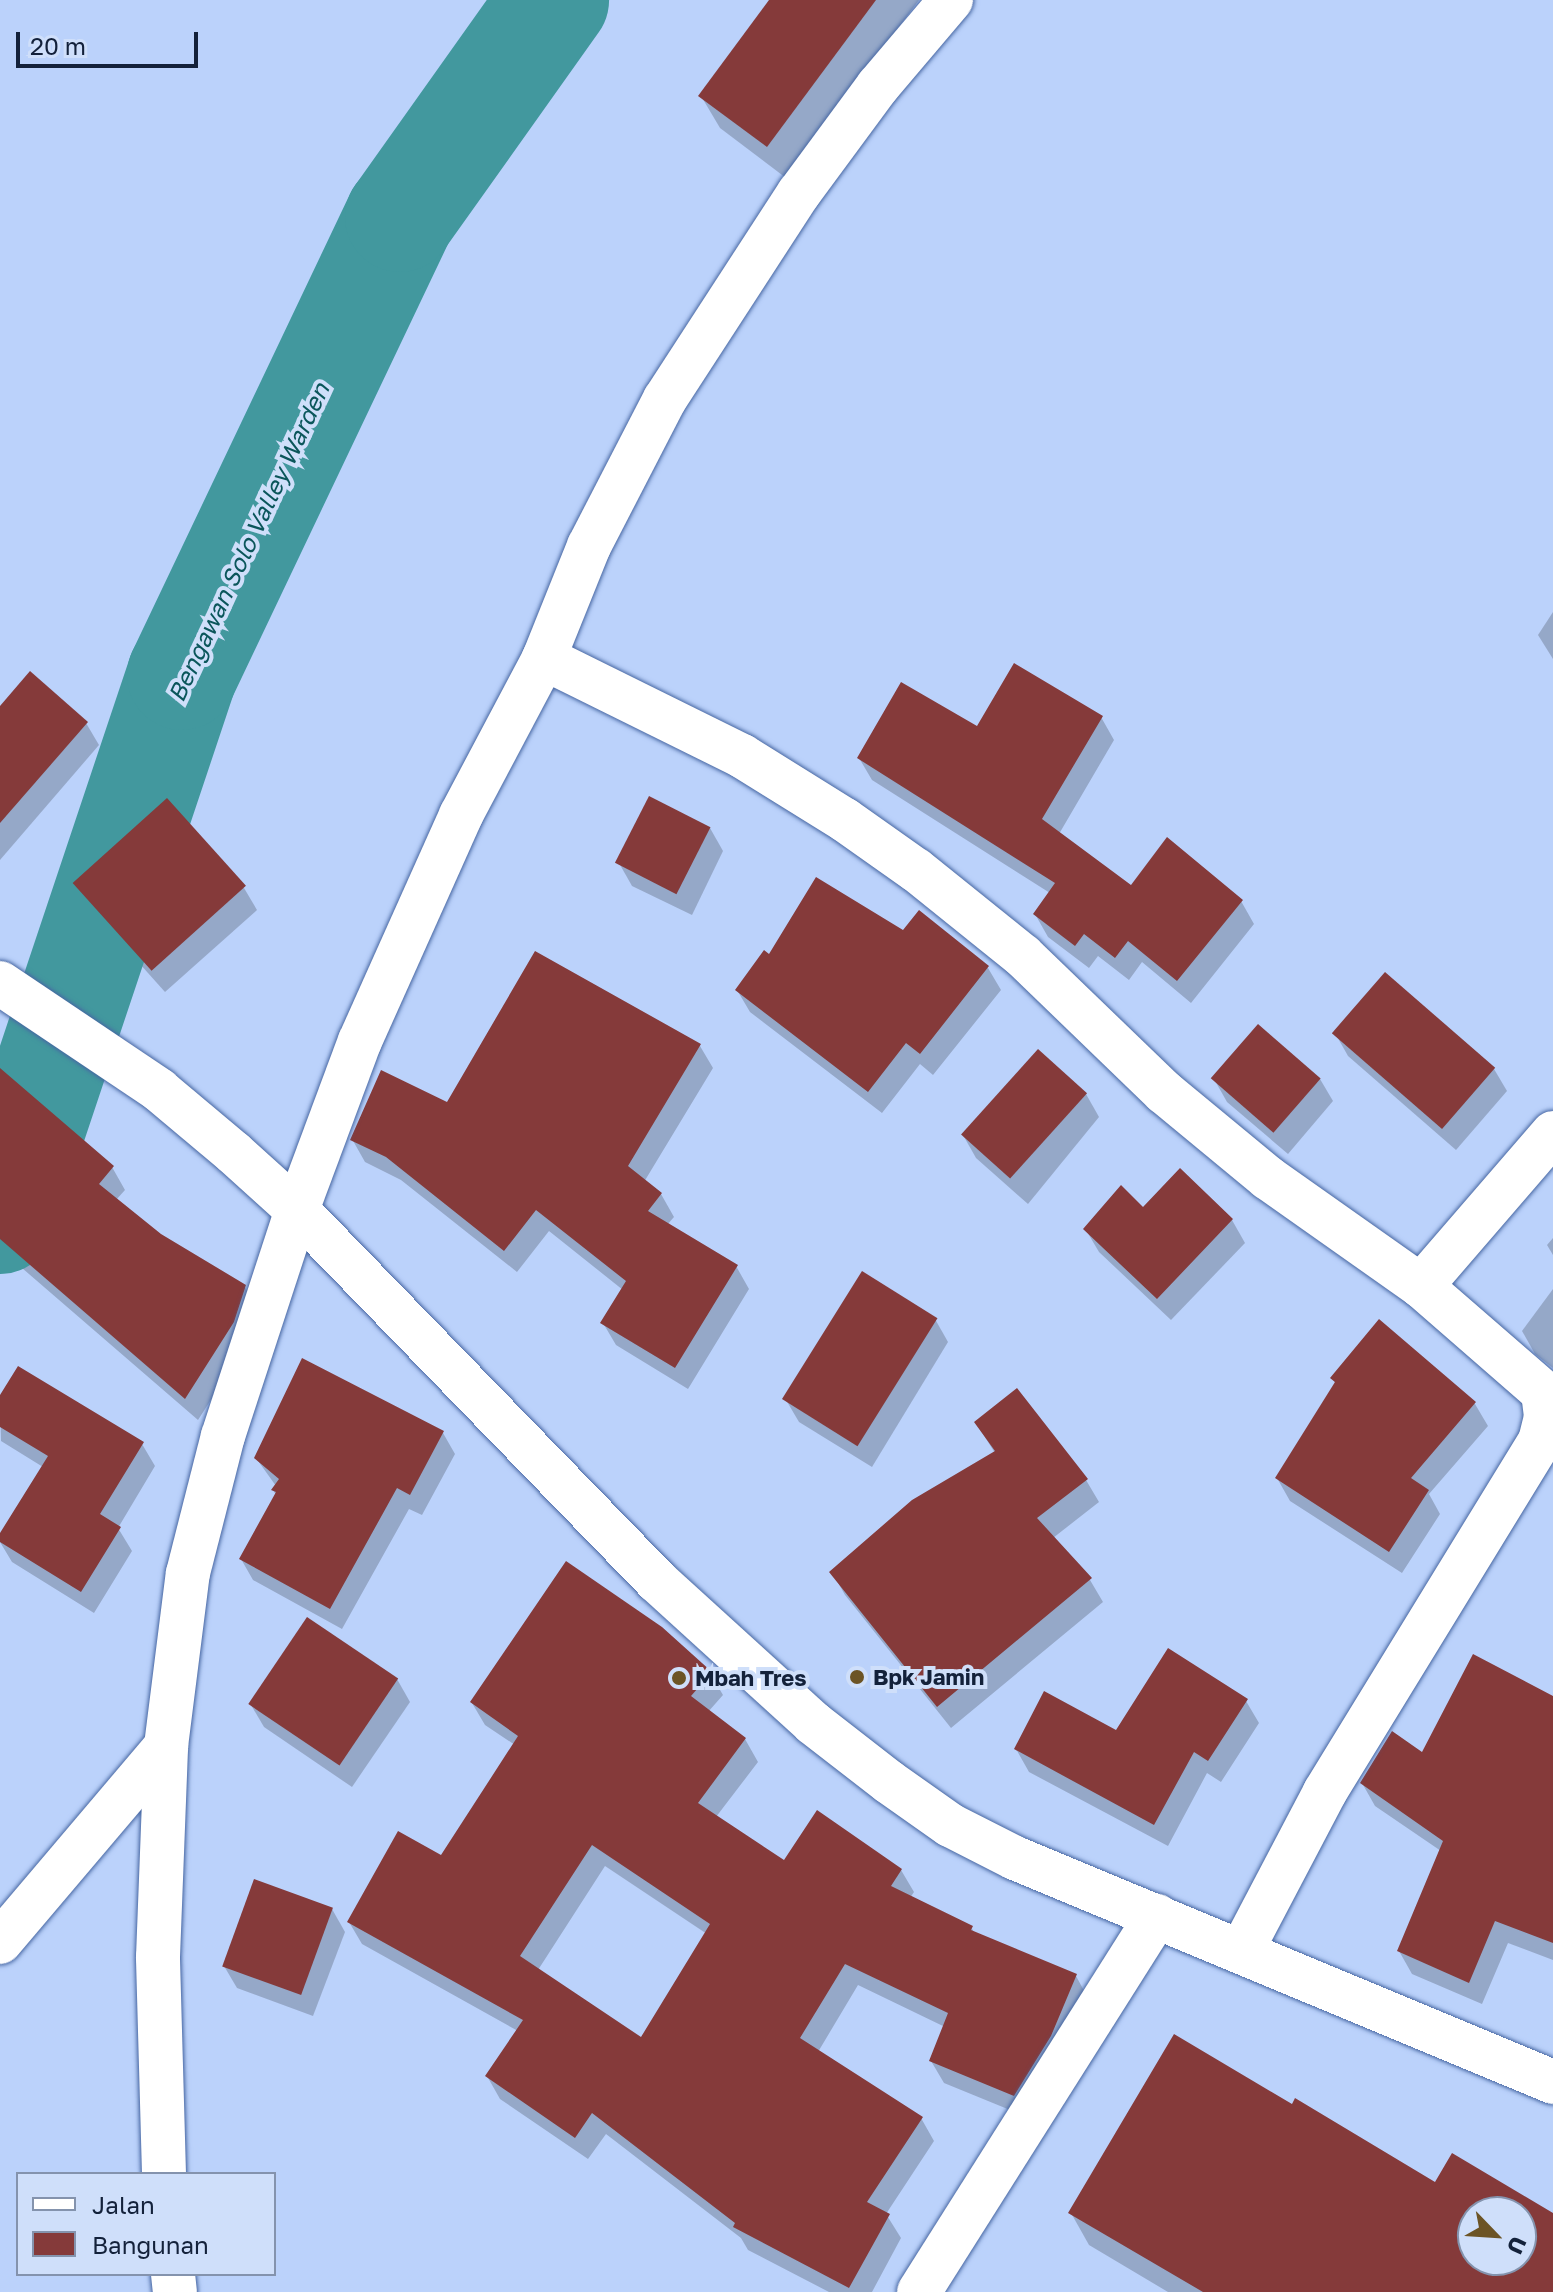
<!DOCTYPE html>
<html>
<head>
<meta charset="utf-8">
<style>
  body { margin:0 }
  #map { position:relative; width:1553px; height:2292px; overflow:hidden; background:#bbd2fb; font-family:"Golos Text",sans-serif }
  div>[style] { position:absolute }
  .shadow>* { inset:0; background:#0003 }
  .river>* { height:110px; margin:-55px; padding:0 55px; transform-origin:55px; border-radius:55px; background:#42989e }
  .building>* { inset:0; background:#853a3a; transform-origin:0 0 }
  .roads { filter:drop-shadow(0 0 2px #4666a2) drop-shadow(0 0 2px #4666a2) }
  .minor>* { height:44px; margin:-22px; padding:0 22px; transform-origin:22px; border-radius:22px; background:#fff }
  .tertiary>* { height:44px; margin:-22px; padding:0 22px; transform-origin:22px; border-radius:22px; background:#fff }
  .dots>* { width:22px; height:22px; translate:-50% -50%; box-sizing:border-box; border:4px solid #cfdffa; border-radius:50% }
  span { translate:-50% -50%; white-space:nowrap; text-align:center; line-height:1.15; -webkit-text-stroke:8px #cfdffa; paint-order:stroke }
  .poi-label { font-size:22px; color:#13213a; font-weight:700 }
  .left { translate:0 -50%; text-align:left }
  .water-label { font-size:24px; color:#0b565b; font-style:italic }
  .legend { position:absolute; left:16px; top:2172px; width:260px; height:104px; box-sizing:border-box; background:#cfdffa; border:2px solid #8493ad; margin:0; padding:10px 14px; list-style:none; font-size:24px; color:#13213a }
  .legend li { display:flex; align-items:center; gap:16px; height:40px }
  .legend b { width:40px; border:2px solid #8493ad }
  .north { position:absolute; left:1457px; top:2196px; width:80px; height:80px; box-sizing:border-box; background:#cfdffa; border:2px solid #8493ad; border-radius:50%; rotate:115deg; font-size:22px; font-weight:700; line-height:32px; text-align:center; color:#13213a }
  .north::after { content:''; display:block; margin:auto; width:28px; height:36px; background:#6c5425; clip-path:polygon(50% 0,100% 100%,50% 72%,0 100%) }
  .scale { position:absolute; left:16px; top:32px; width:182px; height:36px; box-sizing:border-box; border:4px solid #13213a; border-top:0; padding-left:10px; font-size:24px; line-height:28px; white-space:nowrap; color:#13213a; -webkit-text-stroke:6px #cfdffa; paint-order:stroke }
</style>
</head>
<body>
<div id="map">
  <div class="shadow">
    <div style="clip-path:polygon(772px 0,919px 0,786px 178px,720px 128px,701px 96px)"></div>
    <div style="clip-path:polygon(1553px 612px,1553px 659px,1538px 635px)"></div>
    <div style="clip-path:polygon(0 707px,86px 723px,99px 745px,0 860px)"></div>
    <div style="clip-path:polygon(1101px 717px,1114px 740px,1059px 834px,1131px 888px,1241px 901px,1254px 924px,1191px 1003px,1142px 962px,1129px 980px,1098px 956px,1089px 968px,1048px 937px,1035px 914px,1050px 893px,872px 780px,859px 758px,978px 728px)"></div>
    <div style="clip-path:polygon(167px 801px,244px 888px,257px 910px,165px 992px,88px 906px,75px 884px)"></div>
    <div style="clip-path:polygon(710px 828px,723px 851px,692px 915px,632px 886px,619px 863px)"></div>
    <div style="clip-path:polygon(903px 932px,988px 968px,1001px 990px,933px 1075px,920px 1064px,882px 1113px,750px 1012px,737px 990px,770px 957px)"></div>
    <div style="clip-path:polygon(1335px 1033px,1494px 1069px,1507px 1091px,1456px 1150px,1348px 1056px)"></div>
    <div style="clip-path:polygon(700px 1046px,713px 1068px,644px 1182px,661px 1194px,674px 1217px,667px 1225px,736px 1266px,749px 1289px,688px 1389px,616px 1345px,603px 1323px,623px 1290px,549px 1231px,517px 1272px,401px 1180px,365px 1162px,352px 1139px,448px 1105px)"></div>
    <div style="clip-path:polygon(0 1057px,30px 1085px,44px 1108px,112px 1167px,125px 1190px,116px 1200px,160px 1235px,245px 1287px,258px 1310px,246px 1345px,198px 1420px,0 1249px)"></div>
    <div style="clip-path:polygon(1214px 1079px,1320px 1079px,1333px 1101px,1288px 1154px,1227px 1102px)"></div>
    <div style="clip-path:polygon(1086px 1094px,1099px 1117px,1028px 1204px,976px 1158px,963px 1135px)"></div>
    <div style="clip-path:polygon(1232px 1220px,1245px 1243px,1171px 1320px,1099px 1252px,1086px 1230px)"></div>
    <div style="clip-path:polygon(1553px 1238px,1553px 1255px,1547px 1245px)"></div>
    <div style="clip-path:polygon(1553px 1289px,1553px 1368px,1535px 1354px,1522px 1331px)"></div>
    <div style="clip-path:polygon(935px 1319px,948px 1342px,872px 1467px,799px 1422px,786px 1400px)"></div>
    <div style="clip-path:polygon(1332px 1379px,1475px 1404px,1488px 1426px,1429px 1494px,1440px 1514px,1402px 1573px,1290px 1501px,1277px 1478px,1336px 1384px)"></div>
    <div style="clip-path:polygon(0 1399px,142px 1444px,155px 1466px,118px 1528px,132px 1551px,94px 1613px,12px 1562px,0 1542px,43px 1467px,1px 1441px)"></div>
    <div style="clip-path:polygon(976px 1423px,1086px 1480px,1099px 1502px,1053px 1538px,1090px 1580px,1103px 1602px,951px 1728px,845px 1595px,832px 1572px,995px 1453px)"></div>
    <div style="clip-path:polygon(443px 1433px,455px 1454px,422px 1515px,409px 1509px,342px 1629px,253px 1580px,241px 1559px,276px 1495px,273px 1490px,276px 1486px,256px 1458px)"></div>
    <div style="clip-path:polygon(evenodd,710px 1673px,723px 1695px,708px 1712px,745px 1739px,758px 1762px,716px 1817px,784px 1863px,901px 1870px,914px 1892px,910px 1898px,971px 1927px,975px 1934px,1076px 1976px,1088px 1998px,1027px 2117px,944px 2083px,931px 2061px,945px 2027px,858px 1985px,818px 2052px,921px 2118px,934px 2141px,886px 2214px,901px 2238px,872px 2292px,829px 2292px,748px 2250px,741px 2238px,606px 2134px,588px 2159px,500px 2099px,487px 2076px,518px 2031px,362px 1944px,349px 1922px,442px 1858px,515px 1745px,485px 1725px,472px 1703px,710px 1673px,605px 1866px,707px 1934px,641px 2040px,538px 1970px,605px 1866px)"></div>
    <div style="clip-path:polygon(397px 1679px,410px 1702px,352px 1787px,264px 1727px,251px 1705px)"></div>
    <div style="clip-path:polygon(1553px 1699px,1553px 1960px,1508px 1943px,1482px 2004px,1412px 1974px,1399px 1951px,1441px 1851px,1375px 1806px,1362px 1783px)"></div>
    <div style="clip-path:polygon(1246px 1701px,1259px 1723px,1221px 1782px,1207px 1773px,1168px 1846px,1029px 1772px,1016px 1749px,1117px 1733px)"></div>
    <div style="clip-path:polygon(332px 1909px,345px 1932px,313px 2016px,237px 1988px,224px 1966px)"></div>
    <div style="clip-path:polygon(evenodd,1293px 2106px,1436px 2185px,1553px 2215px,1553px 2292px,1168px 2292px,1089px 2245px,1071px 2213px,1293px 2106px,1473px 2212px,1521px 2212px,1521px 2260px,1473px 2260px,1473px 2212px)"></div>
  </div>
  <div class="river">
    <div style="left:0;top:1219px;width:574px;rotate:-71.5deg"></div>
    <div style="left:182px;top:675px;width:507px;rotate:-64.55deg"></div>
    <div style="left:400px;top:217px;width:266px;rotate:-54.6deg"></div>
  </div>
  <div class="building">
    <div style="clip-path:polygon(769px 0,876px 0,767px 147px,698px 96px)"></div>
    <div style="clip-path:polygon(1014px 663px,1103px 716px,1042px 819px,1131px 885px,1167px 837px,1243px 900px,1177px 981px,1128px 941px,1115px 958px,1084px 934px,1075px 946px,1033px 914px,1055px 883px,857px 758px,901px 682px,977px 726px)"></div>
    <div style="clip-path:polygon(30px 671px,88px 722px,0 823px,0 706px)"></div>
    <div style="left:649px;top:796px;width:69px;height:75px;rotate:27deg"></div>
    <div style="left:167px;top:798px;width:118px;height:127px;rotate:48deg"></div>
    <div style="clip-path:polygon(816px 877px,903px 930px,919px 910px,989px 966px,920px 1054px,906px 1043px,868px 1092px,735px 990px,764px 950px,769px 954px)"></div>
    <div style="clip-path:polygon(535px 951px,701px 1044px,628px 1166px,662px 1193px,648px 1211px,738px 1265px,675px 1368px,600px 1323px,626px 1281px,536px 1210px,504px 1251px,386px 1157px,350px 1140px,381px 1070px,447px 1102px)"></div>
    <div style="left:1385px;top:972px;width:146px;height:81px;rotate:41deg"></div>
    <div style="left:1258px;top:1024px;width:83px;height:72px;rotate:41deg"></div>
    <div style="left:1038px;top:1049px;width:66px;height:115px;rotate:42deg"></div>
    <div style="clip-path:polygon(0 1068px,114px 1166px,99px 1184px,161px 1234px,246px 1285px,234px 1322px,185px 1399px,0 1239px)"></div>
    <div style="clip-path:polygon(1180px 1168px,1233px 1219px,1157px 1299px,1083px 1229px,1121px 1185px,1143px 1207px)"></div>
    <div style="left:862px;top:1271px;width:89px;height:151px;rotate:32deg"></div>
    <div style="clip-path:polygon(1379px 1319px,1476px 1402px,1411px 1478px,1429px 1490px,1389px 1552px,1275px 1478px,1335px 1382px,1330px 1378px)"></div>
    <div style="clip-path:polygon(302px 1358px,444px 1431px,410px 1495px,397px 1488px,330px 1609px,239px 1559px,276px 1492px,271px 1490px,279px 1479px,254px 1458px)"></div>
    <div style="clip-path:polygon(18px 1366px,144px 1442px,100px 1514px,121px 1527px,81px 1592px,0 1542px,0 1533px,48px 1456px,0 1427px,0 1395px)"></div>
    <div style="clip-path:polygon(1017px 1388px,1088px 1479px,1037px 1518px,1092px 1578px,937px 1707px,829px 1572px,912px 1500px,995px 1451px,974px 1422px)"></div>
    <div style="clip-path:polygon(evenodd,566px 1561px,662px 1627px,712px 1672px,691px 1696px,746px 1738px,698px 1803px,784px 1860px,817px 1810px,902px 1869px,891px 1886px,973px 1926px,971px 1930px,1077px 1974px,1051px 2036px,1014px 2096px,929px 2061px,948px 2013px,845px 1964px,800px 2038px,923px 2117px,867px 2202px,890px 2214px,849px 2288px,733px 2227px,735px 2223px,592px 2113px,575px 2138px,485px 2076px,523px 2020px,347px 1922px,398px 1831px,441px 1855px,518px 1736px,470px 1702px,566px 1561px,592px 1845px,710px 1924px,641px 2037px,520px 1956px,592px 1845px)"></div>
    <div style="left:307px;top:1617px;width:110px;height:105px;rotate:34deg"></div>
    <div style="clip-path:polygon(1168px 1648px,1248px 1699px,1208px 1761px,1194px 1752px,1154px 1825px,1014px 1749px,1044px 1691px,1116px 1730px)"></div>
    <div style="clip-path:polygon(1473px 1654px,1553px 1696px,1553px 1943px,1495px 1921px,1469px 1983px,1397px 1951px,1443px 1841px,1360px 1783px,1392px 1731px,1422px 1752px)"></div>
    <div style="left:254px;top:1879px;width:84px;height:93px;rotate:20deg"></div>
    <div style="clip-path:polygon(evenodd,1174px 2034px,1292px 2104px,1295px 2098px,1435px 2182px,1452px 2153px,1553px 2213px,1553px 2292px,1203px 2292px,1068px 2213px,1174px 2034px,1473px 2212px,1521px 2212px,1521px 2260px,1473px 2260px,1473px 2212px)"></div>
  </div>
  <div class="roads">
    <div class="minor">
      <div style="left:544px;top:658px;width:221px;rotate:26.3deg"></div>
      <div style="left:742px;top:756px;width:121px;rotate:31.9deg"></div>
      <div style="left:845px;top:820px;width:87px;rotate:35.2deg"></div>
      <div style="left:916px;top:870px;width:137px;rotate:38.8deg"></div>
      <div style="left:1023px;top:956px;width:196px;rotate:44deg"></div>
      <div style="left:1164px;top:1092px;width:135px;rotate:39.6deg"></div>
      <div style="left:1268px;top:1178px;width:187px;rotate:35.2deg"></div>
      <div style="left:1421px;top:1286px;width:162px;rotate:41deg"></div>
      <div style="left:1543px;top:1392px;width:25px;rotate:83deg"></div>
      <div style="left:1546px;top:1417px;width:25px;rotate:104deg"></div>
      <div style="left:1540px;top:1441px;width:412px;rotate:121.5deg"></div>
      <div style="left:1325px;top:1792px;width:178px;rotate:117.7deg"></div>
      <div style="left:1421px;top:1286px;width:202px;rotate:-49.2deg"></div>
      <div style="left:0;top:1942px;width:257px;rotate:-49.7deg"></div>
      <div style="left:164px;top:2174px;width:217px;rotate:-91.6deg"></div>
      <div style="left:158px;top:1957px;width:211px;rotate:-87.8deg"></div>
      <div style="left:166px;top:1746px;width:174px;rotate:-82.8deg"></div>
      <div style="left:188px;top:1573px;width:141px;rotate:-75.7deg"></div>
      <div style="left:223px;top:1436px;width:238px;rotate:-71.9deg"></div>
      <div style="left:297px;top:1210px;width:180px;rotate:-69.6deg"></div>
      <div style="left:360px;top:1041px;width:248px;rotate:-65.9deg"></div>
      <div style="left:461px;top:815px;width:178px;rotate:-62.1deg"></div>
      <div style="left:544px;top:658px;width:121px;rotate:-68.1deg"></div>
      <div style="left:589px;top:546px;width:165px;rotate:-62.7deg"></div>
      <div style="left:665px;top:399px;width:246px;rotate:-57deg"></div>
      <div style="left:799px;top:193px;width:133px;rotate:-53.6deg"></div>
      <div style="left:878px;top:86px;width:113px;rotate:-49.7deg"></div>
      <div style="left:173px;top:2274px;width:18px;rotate:84deg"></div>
      <div style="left:919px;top:2292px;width:445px;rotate:-57.7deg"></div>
    </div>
    <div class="tertiary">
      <div style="left:0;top:983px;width:192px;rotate:33.9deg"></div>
      <div style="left:159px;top:1090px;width:98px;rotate:40deg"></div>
      <div style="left:234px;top:1153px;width:85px;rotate:42.1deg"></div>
      <div style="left:297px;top:1210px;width:516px;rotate:45.86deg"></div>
      <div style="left:656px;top:1580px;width:212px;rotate:42.3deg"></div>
      <div style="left:813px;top:1723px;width:96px;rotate:37.8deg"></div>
      <div style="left:889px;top:1782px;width:75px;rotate:35.2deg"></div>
      <div style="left:950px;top:1825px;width:73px;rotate:26.9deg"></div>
      <div style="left:1015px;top:1858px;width:583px;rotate:22.6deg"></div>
    </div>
  </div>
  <div class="dots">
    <div style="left:857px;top:1677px;background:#6c5425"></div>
    <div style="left:679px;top:1678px;background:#6c5425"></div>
  </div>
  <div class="poi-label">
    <span class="left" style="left:873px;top:1677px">Bpk Jamin</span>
    <span class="left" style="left:695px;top:1678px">Mbah Tres</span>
  </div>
  <div class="water-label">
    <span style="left:248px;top:542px;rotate:-65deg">Bengawan Solo Valley Warden</span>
  </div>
  <ul class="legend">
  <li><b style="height:10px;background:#fff"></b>Jalan</li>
  <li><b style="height:22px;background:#853a3a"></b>Bangunan</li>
  </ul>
  <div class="north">U</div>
  <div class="scale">20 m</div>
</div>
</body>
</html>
